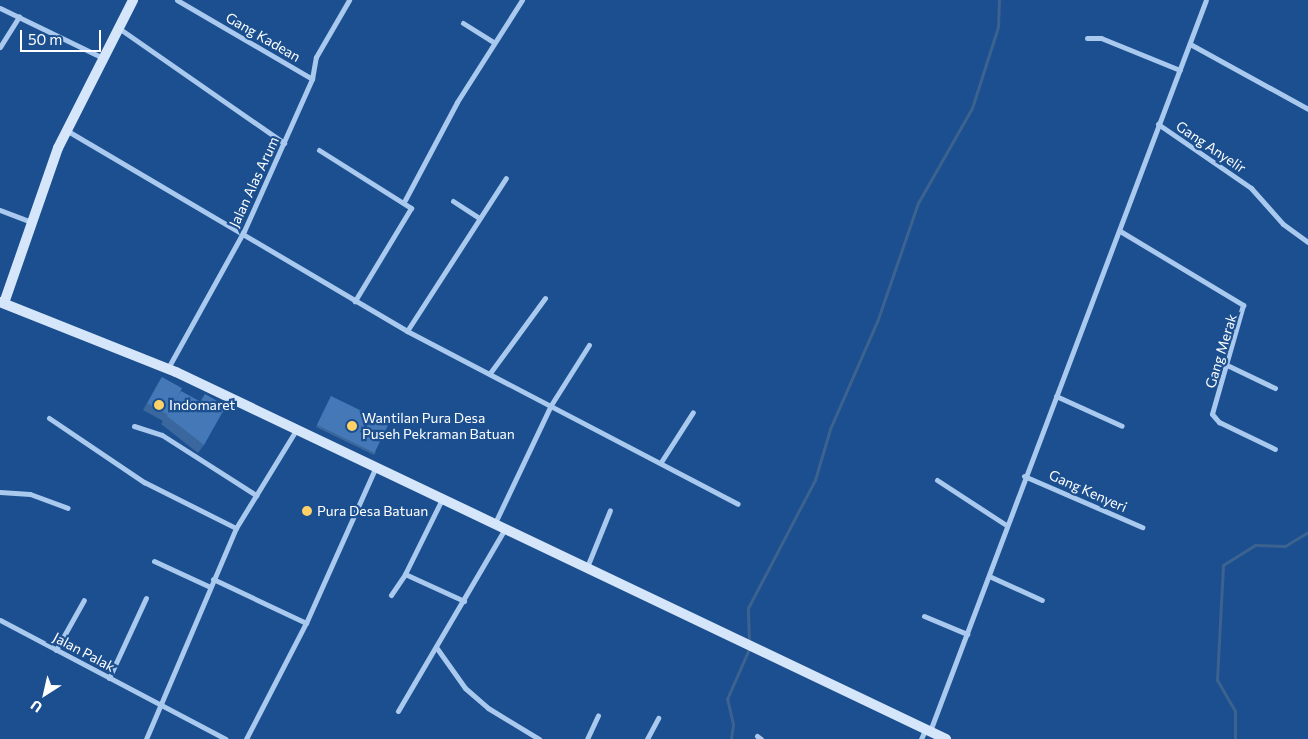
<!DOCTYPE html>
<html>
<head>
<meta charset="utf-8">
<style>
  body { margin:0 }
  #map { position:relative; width:1308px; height:739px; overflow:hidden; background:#1b4f8f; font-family:Commissioner,sans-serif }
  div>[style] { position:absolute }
  .stream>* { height:3px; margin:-1.5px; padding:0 1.5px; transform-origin:1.5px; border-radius:1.5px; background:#3c6290 }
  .street>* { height:5px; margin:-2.5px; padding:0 2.5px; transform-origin:2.5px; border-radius:2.5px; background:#a9c9ee }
  .secondary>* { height:10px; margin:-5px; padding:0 5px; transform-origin:5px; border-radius:5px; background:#d6e6fa }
  .wall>* { inset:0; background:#3a679d }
  .building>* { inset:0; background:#4478b7; transform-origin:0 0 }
  .dots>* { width:14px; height:14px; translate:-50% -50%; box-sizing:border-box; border:2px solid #1b4f8f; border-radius:50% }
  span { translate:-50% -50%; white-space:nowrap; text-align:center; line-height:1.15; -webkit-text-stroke:4.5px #1b4f8f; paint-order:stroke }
  .street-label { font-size:14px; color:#fff }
  .poi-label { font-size:14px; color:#fff }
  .left { translate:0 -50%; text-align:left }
  .north { position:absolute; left:20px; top:669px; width:50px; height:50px; -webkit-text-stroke:4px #1b4f8f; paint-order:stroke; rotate:215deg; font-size:14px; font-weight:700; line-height:20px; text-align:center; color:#fff }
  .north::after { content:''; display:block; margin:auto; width:18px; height:22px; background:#fff; clip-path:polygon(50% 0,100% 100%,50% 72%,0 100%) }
  .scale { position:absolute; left:20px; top:30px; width:81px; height:22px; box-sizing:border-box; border:2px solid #fff; border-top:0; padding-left:6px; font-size:15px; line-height:18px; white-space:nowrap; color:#fff; -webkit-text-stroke:4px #1b4f8f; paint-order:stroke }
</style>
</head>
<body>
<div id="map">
  <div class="stream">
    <div style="left:749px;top:642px;width:34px;rotate:-92deg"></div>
    <div style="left:748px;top:608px;width:144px;rotate:-62.4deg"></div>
    <div style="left:815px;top:480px;width:53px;rotate:-73.6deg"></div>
    <div style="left:830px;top:429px;width:120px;rotate:-66.4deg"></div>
    <div style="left:878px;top:319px;width:123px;rotate:-71deg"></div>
    <div style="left:918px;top:203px;width:109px;rotate:-60.4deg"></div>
    <div style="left:972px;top:108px;width:85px;rotate:-72.2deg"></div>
    <div style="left:998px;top:27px;width:27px;rotate:-88deg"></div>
    <div style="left:731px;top:739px;width:15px;rotate:-82deg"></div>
    <div style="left:733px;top:724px;width:26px;rotate:-103deg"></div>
    <div style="left:727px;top:699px;width:55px;rotate:-66.3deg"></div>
    <div style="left:1235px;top:739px;width:28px;rotate:-90deg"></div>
    <div style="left:1235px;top:711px;width:36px;rotate:-120deg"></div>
    <div style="left:1217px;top:680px;width:115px;rotate:-87deg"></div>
    <div style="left:1223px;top:565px;width:38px;rotate:-32deg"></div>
    <div style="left:1255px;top:545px;width:30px;rotate:2deg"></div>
    <div style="left:1285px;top:546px;width:27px;rotate:-31deg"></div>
  </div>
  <div class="street">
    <div style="left:177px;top:0;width:156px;rotate:30.3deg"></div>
    <div style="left:0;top:8px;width:114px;rotate:25.9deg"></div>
    <div style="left:463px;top:23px;width:36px;rotate:32deg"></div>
    <div style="left:120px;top:29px;width:200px;rotate:34.8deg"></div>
    <div style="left:1087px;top:38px;width:14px"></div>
    <div style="left:1101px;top:38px;width:85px;rotate:22.1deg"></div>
    <div style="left:1190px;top:44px;width:135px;rotate:28.8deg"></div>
    <div style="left:0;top:47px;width:36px;rotate:-58deg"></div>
    <div style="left:1158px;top:124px;width:113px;rotate:34.5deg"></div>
    <div style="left:1251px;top:188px;width:48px;rotate:48.4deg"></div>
    <div style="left:1283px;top:224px;width:31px;rotate:36deg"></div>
    <div style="left:66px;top:130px;width:396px;rotate:30.5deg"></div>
    <div style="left:407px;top:331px;width:373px;rotate:27.6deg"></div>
    <div style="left:319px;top:150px;width:109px;rotate:32.2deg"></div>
    <div style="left:411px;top:208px;width:109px;rotate:121.1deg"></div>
    <div style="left:405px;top:200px;width:111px;rotate:-62deg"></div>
    <div style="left:457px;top:102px;width:121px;rotate:-57.5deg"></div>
    <div style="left:453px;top:201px;width:31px;rotate:33deg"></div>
    <div style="left:0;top:210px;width:34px;rotate:21deg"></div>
    <div style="left:1120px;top:231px;width:144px;rotate:31deg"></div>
    <div style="left:1243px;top:305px;width:113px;rotate:105.9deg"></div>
    <div style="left:1212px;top:414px;width:11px;rotate:49deg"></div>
    <div style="left:1219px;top:422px;width:62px;rotate:25.7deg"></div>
    <div style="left:407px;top:331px;width:182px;rotate:-57.1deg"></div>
    <div style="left:1229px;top:366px;width:51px;rotate:25.6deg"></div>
    <div style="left:168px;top:368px;width:157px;rotate:-61deg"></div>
    <div style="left:244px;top:231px;width:167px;rotate:-65.9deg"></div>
    <div style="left:312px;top:79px;width:22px;rotate:-80deg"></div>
    <div style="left:316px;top:57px;width:66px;rotate:-59.9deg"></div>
    <div style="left:490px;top:373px;width:93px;rotate:-53.7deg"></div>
    <div style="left:1056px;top:396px;width:72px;rotate:24.4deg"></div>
    <div style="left:49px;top:418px;width:115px;rotate:34deg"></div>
    <div style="left:144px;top:482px;width:103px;rotate:26.6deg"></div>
    <div style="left:134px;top:426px;width:29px;rotate:18deg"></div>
    <div style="left:162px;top:435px;width:112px;rotate:32.6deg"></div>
    <div style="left:661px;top:462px;width:59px;rotate:-57.4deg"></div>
    <div style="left:1024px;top:476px;width:129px;rotate:23.4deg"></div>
    <div style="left:937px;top:480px;width:82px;rotate:33.1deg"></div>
    <div style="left:0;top:492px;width:30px;rotate:4deg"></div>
    <div style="left:30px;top:494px;width:40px;rotate:20.2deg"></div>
    <div style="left:494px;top:525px;width:133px;rotate:-64.6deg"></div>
    <div style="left:551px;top:405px;width:71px;rotate:-57.7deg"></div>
    <div style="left:154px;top:561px;width:62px;rotate:24.9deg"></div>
    <div style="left:587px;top:567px;width:61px;rotate:-68deg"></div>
    <div style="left:405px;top:574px;width:81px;rotate:-63.7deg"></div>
    <div style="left:989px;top:576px;width:58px;rotate:24.4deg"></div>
    <div style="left:213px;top:579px;width:103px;rotate:25.3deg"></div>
    <div style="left:391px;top:595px;width:25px;rotate:-56deg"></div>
    <div style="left:405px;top:574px;width:65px;rotate:24.6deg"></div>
    <div style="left:924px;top:616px;width:47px;rotate:22.7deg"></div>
    <div style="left:0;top:620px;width:255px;rotate:27.8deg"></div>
    <div style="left:436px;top:647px;width:50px;rotate:54.7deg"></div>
    <div style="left:465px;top:688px;width:30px;rotate:41deg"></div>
    <div style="left:488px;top:708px;width:60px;rotate:31.3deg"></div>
    <div style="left:56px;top:650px;width:57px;rotate:-60.8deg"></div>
    <div style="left:109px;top:678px;width:88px;rotate:-65.2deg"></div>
    <div style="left:398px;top:711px;width:210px;rotate:-59.6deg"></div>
    <div style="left:930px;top:731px;width:781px;rotate:-69.32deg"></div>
    <div style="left:757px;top:736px;width:5px;rotate:37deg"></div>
    <div style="left:146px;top:739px;width:229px;rotate:-66.9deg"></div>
    <div style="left:236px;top:528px;width:115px;rotate:-58.5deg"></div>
    <div style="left:246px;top:739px;width:131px;rotate:-62.7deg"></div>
    <div style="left:306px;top:623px;width:169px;rotate:-65.9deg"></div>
    <div style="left:587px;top:739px;width:26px;rotate:-65deg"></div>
    <div style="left:647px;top:739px;width:24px;rotate:-62deg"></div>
    <div style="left:921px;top:739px;width:10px;rotate:-66deg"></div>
  </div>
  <div class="secondary">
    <div style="left:0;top:302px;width:189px;rotate:21.7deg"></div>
    <div style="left:176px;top:372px;width:853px;rotate:25.48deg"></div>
    <div style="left:4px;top:303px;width:164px;rotate:-70.8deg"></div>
    <div style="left:58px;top:148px;width:166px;rotate:-63.1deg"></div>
  </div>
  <div class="wall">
    <div style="clip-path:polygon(162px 377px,179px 393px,200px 401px,205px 394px,204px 445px,198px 453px,161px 424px,163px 421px,143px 410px,158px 383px)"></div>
    <div style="clip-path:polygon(331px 396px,376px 452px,374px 455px,316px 427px)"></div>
  </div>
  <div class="building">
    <div style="left:162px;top:377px;width:23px;height:30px;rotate:29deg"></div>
    <div style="clip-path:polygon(181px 391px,201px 402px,205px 394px,226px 406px,204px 445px,167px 416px)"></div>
    <div style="left:331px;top:396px;width:64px;height:32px;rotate:26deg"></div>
  </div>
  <div class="dots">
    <div style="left:159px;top:405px;background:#ffd166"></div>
    <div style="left:352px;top:426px;background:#ffd166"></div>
    <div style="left:307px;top:511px;background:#ffd166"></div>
  </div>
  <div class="street-label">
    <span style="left:263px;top:37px;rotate:30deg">Gang Kadean</span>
    <span style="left:1211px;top:147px;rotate:34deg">Gang Anyelir</span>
    <span style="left:254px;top:182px;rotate:-65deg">Jalan Alas Arum</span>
    <span style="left:1221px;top:351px;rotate:-73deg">Gang Merak</span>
    <span style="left:1088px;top:491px;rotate:24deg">Gang Kenyeri</span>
    <span style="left:84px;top:652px;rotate:28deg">Jalan Palak</span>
  </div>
  <div class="poi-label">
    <span class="left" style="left:169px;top:405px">Indomaret</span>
    <span class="left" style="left:362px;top:426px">Wantilan Pura Desa<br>Puseh Pekraman Batuan</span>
    <span class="left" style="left:317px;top:511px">Pura Desa Batuan</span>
  </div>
  <div class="north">U</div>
  <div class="scale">50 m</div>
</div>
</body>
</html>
